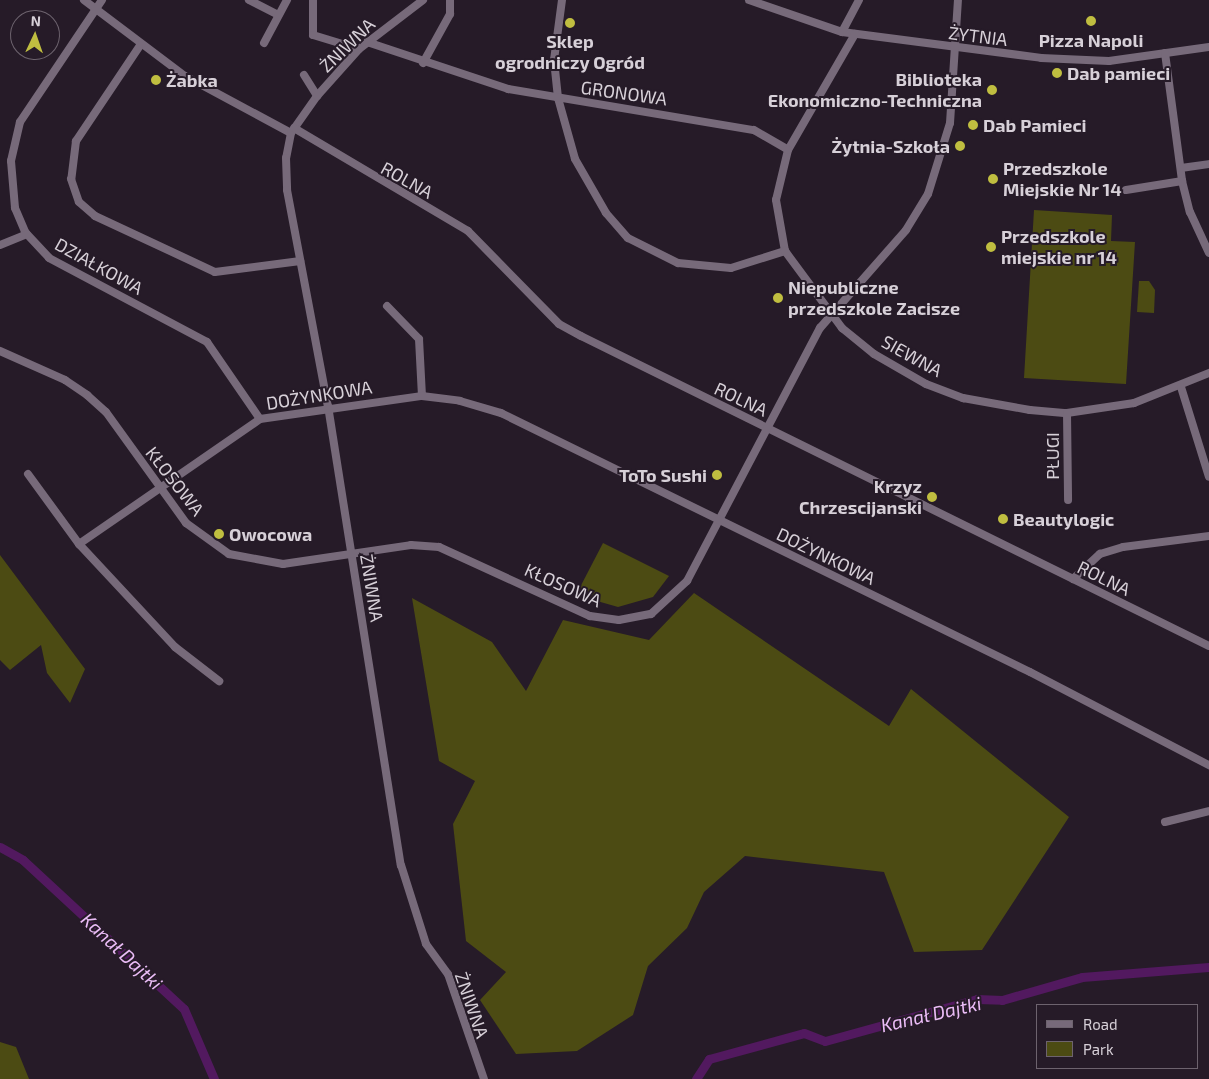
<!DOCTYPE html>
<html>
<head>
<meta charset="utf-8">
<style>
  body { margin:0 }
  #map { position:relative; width:1209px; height:1079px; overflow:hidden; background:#261b28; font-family:"Exo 2",sans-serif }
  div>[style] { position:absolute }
  .green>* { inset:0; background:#4c4b13 }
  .canal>* { height:9px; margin:-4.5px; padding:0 4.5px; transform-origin:4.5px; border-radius:4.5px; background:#52195f }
  .minor>* { height:8px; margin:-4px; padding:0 4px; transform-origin:4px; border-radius:4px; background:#776a7a }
  .dots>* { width:14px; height:14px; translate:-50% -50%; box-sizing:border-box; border:2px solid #261b28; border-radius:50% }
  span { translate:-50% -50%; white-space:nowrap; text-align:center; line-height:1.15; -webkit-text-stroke:4px #261b28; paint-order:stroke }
  .street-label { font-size:18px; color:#d7d0d8 }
  .poi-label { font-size:18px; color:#d7d0d8; font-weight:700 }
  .left { translate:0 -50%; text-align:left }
  .right { translate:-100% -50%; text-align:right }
  .water-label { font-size:19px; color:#eabcf6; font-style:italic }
  .legend { position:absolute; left:1036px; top:1004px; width:162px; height:65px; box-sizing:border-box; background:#261b28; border:1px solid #6d636e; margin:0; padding:6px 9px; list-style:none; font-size:15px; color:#d7d0d8 }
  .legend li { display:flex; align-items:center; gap:10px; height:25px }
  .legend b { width:25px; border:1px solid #6d636e }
  .north { position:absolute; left:10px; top:10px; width:50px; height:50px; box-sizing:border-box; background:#261b28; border:1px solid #6d636e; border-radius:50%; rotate:3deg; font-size:14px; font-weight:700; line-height:20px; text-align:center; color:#d7d0d8 }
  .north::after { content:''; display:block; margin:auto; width:18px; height:22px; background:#c0be40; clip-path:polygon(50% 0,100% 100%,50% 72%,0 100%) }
</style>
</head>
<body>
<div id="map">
  <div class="green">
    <div style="clip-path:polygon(1034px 210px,1112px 215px,1111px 241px,1135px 242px,1126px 384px,1024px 378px)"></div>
    <div style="clip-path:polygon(1139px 281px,1149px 281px,1155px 290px,1154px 313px,1137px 312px)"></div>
    <div style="clip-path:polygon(603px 543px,669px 576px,653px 597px,618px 607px,576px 595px)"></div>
    <div style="clip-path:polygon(0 555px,85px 669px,70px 703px,47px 673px,41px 645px,10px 670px,0 660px)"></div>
    <div style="clip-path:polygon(694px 593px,889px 726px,911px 689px,1069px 817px,982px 950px,914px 952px,884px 872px,745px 856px,704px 892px,687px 928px,648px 966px,633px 1015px,577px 1051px,516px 1054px,480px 1000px,506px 972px,466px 941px,453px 824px,475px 781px,439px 761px,412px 598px,492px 642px,526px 691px,563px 620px,649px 640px)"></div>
    <div style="clip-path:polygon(0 1042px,16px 1047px,29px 1079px,0 1079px)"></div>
  </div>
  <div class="canal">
    <div style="left:0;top:847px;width:26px;rotate:29deg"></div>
    <div style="left:23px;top:860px;width:219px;rotate:42.8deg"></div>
    <div style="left:184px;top:1009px;width:76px;rotate:66.8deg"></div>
    <div style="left:696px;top:1079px;width:24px;rotate:-57deg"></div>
    <div style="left:709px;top:1059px;width:98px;rotate:-15.3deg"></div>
    <div style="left:804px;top:1033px;width:22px;rotate:21deg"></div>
    <div style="left:825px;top:1041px;width:158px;rotate:-15.4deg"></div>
    <div style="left:977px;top:999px;width:25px;rotate:2deg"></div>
    <div style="left:1002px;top:1000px;width:83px;rotate:-16deg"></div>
    <div style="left:1082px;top:977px;width:127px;rotate:-4.5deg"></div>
  </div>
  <div class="minor">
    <div style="left:84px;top:0;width:126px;rotate:37deg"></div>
    <div style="left:185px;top:76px;width:120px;rotate:28.3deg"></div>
    <div style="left:102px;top:0;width:147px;rotate:123.9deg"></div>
    <div style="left:20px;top:122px;width:40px;rotate:103deg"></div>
    <div style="left:11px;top:161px;width:47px;rotate:85.1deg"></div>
    <div style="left:15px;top:208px;width:26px;rotate:67deg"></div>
    <div style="left:25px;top:232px;width:35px;rotate:47deg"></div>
    <div style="left:49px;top:258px;width:179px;rotate:28deg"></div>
    <div style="left:207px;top:342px;width:93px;rotate:55.5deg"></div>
    <div style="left:249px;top:0;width:33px;rotate:27deg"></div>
    <div style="left:313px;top:0;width:35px;rotate:90deg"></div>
    <div style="left:313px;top:35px;width:48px;rotate:16.9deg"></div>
    <div style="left:423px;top:0;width:81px;rotate:142.6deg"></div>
    <div style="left:359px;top:49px;width:63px;rotate:131.8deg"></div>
    <div style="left:317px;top:96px;width:45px;rotate:125.1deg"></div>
    <div style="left:291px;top:133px;width:25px;rotate:101deg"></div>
    <div style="left:286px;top:158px;width:32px;rotate:88deg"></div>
    <div style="left:287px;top:190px;width:220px;rotate:79.3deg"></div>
    <div style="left:328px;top:406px;width:465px;rotate:81deg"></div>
    <div style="left:401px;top:865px;width:83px;rotate:72.4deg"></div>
    <div style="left:426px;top:944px;width:37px;rotate:54deg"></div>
    <div style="left:448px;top:974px;width:111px;rotate:71.1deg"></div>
    <div style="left:562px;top:0;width:61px;rotate:97.6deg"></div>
    <div style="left:554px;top:60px;width:38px;rotate:84deg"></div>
    <div style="left:558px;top:98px;width:63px;rotate:74.4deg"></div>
    <div style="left:575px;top:159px;width:62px;rotate:60.1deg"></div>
    <div style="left:606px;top:213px;width:33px;rotate:49deg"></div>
    <div style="left:628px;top:238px;width:56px;rotate:26.6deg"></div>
    <div style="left:678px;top:263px;width:53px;rotate:5.4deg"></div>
    <div style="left:731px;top:268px;width:57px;rotate:-17.5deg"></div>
    <div style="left:749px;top:0;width:98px;rotate:19deg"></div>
    <div style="left:842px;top:32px;width:201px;rotate:7.4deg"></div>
    <div style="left:1041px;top:58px;width:68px;rotate:2.5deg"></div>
    <div style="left:1109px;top:61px;width:101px;rotate:-8deg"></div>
    <div style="left:842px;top:32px;width:36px;rotate:-62deg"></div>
    <div style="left:855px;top:34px;width:134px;rotate:120deg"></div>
    <div style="left:788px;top:150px;width:51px;rotate:103.5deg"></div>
    <div style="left:776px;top:200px;width:52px;rotate:80deg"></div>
    <div style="left:785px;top:251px;width:96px;rotate:53.5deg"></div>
    <div style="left:842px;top:328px;width:41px;rotate:39.1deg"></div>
    <div style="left:874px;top:354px;width:60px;rotate:30deg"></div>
    <div style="left:926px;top:384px;width:40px;rotate:21deg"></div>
    <div style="left:963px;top:398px;width:68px;rotate:10.2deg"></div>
    <div style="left:1030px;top:410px;width:37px;rotate:5deg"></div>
    <div style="left:1067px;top:413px;width:68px;rotate:-8.5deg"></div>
    <div style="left:1134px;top:403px;width:81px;rotate:-21.8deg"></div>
    <div style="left:367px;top:42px;width:149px;rotate:18.4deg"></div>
    <div style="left:508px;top:89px;width:249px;rotate:9.5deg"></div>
    <div style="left:754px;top:130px;width:39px;rotate:30deg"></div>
    <div style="left:264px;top:43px;width:49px;rotate:-61.9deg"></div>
    <div style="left:141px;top:44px;width:117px;rotate:123.8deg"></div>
    <div style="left:76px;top:141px;width:38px;rotate:97deg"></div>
    <div style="left:71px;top:179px;width:24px;rotate:71deg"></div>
    <div style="left:79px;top:202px;width:21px;rotate:41deg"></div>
    <div style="left:95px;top:216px;width:132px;rotate:25deg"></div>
    <div style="left:215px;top:272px;width:86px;rotate:-7.4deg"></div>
    <div style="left:1165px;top:53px;width:129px;rotate:82.4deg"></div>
    <div style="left:1182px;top:181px;width:32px;rotate:76deg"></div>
    <div style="left:1190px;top:212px;width:45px;rotate:65.1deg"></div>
    <div style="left:423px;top:63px;width:56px;rotate:-61.1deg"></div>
    <div style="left:450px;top:14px;width:14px;rotate:-90deg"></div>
    <div style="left:304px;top:75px;width:25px;rotate:58deg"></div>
    <div style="left:294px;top:128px;width:202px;rotate:30.6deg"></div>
    <div style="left:468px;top:231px;width:130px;rotate:45.6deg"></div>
    <div style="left:559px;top:324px;width:25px;rotate:29deg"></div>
    <div style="left:581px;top:336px;width:700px;rotate:26.27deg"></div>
    <div style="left:1181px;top:168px;width:28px;rotate:-8deg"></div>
    <div style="left:1126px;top:190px;width:57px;rotate:-9.1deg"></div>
    <div style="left:0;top:245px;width:29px;rotate:-22deg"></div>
    <div style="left:387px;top:306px;width:46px;rotate:45.9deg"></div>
    <div style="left:419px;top:339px;width:57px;rotate:87deg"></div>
    <div style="left:0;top:351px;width:71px;rotate:24deg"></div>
    <div style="left:65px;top:380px;width:27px;rotate:34deg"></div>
    <div style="left:87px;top:395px;width:25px;rotate:42deg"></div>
    <div style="left:106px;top:412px;width:137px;rotate:54.2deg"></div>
    <div style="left:186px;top:523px;width:53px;rotate:35.8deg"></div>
    <div style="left:229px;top:554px;width:55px;rotate:10.5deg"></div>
    <div style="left:283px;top:564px;width:129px;rotate:-8.4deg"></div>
    <div style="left:411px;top:545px;width:28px;rotate:4deg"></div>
    <div style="left:439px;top:547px;width:166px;rotate:24.6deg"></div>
    <div style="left:590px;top:616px;width:29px;rotate:8deg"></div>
    <div style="left:619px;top:620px;width:33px;rotate:-11deg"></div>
    <div style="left:651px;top:614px;width:49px;rotate:-42.5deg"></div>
    <div style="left:687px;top:581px;width:286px;rotate:-62.3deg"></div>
    <div style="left:820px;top:328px;width:130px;rotate:-48.7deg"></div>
    <div style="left:906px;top:230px;width:42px;rotate:-58.6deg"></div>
    <div style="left:928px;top:194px;width:74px;rotate:-72.8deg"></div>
    <div style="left:950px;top:123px;width:123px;rotate:-86.3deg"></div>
    <div style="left:1181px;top:387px;width:94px;rotate:72.7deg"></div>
    <div style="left:1067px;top:413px;width:87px;rotate:89.3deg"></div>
    <div style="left:28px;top:474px;width:87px;rotate:53.9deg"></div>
    <div style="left:79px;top:544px;width:220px;rotate:-34.6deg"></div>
    <div style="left:260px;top:419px;width:164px;rotate:-8.1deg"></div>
    <div style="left:422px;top:396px;width:38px;rotate:7deg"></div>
    <div style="left:460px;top:401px;width:43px;rotate:16.3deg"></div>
    <div style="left:501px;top:413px;width:589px;rotate:26.09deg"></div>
    <div style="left:1030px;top:672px;width:202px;rotate:27.5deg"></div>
    <div style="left:79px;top:544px;width:141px;rotate:47deg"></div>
    <div style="left:175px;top:647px;width:56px;rotate:37.7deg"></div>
    <div style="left:1073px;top:579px;width:37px;rotate:-43deg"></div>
    <div style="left:1100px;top:554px;width:24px;rotate:-17deg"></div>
    <div style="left:1123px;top:547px;width:87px;rotate:-7.3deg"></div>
    <div style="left:1165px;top:822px;width:45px;rotate:-14deg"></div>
  </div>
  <div class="dots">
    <div style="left:1091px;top:21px;background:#c0be40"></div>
    <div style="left:570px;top:23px;background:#c0be40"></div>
    <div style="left:1057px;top:73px;background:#c0be40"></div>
    <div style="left:156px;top:80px;background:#c0be40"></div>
    <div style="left:992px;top:90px;background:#c0be40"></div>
    <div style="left:973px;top:125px;background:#c0be40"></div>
    <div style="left:960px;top:146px;background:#c0be40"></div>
    <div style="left:993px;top:179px;background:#c0be40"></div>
    <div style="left:991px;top:247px;background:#c0be40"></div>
    <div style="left:778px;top:298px;background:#c0be40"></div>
    <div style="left:717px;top:475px;background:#c0be40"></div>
    <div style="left:932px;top:497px;background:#c0be40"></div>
    <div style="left:1003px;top:519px;background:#c0be40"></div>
    <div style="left:219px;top:534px;background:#c0be40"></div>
  </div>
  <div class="street-label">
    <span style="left:978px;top:36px;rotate:7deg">ŻYTNIA</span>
    <span style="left:347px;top:45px;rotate:-44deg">ŻNIWNA</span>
    <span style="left:624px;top:93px;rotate:8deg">GRONOWA</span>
    <span style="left:407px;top:180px;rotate:29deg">ROLNA</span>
    <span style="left:99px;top:266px;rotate:29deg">DZIAŁKOWA</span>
    <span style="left:912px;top:356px;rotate:29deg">SIEWNA</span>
    <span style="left:319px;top:395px;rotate:-9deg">DOŻYNKOWA</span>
    <span style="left:741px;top:399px;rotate:25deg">ROLNA</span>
    <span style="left:1052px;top:456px;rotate:-90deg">PŁUGI</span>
    <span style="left:175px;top:481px;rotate:52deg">KŁOSOWA</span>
    <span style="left:826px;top:556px;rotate:26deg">DOŻYNKOWA</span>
    <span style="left:1104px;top:578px;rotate:26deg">ROLNA</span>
    <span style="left:563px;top:585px;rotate:24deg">KŁOSOWA</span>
    <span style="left:372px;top:588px;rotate:81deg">ŻNIWNA</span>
    <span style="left:472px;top:1005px;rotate:71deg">ŻNIWNA</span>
  </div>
  <div class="poi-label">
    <span style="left:1091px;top:40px">Pizza Napoli</span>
    <span style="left:570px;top:52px">Sklep<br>ogrodniczy Ogród</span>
    <span class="left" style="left:1067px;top:73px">Dab pamieci</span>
    <span class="left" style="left:166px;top:80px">Żabka</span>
    <span class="right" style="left:982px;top:90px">Biblioteka<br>Ekonomiczno-Techniczna</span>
    <span class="left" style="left:983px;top:125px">Dab Pamieci</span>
    <span class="right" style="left:950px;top:146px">Żytnia-Szkoła</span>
    <span class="left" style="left:1003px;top:179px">Przedszkole<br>Miejskie Nr 14</span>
    <span class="left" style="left:1001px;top:247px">Przedszkole<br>miejskie nr 14</span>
    <span class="left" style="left:788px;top:298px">Niepubliczne<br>przedszkole Zacisze</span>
    <span class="right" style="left:707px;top:475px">ToTo Sushi</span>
    <span class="right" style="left:922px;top:497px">Krzyz<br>Chrzescijanski</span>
    <span class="left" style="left:1013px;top:519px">Beautylogic</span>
    <span class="left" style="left:229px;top:534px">Owocowa</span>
  </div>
  <div class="water-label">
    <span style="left:122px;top:951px;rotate:43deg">Kanał Dajtki</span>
    <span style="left:931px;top:1014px;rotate:-13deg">Kanał Dajtki</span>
  </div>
  <ul class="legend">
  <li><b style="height:6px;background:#776a7a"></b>Road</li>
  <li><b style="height:14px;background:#4c4b13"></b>Park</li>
  </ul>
  <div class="north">N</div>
</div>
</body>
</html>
